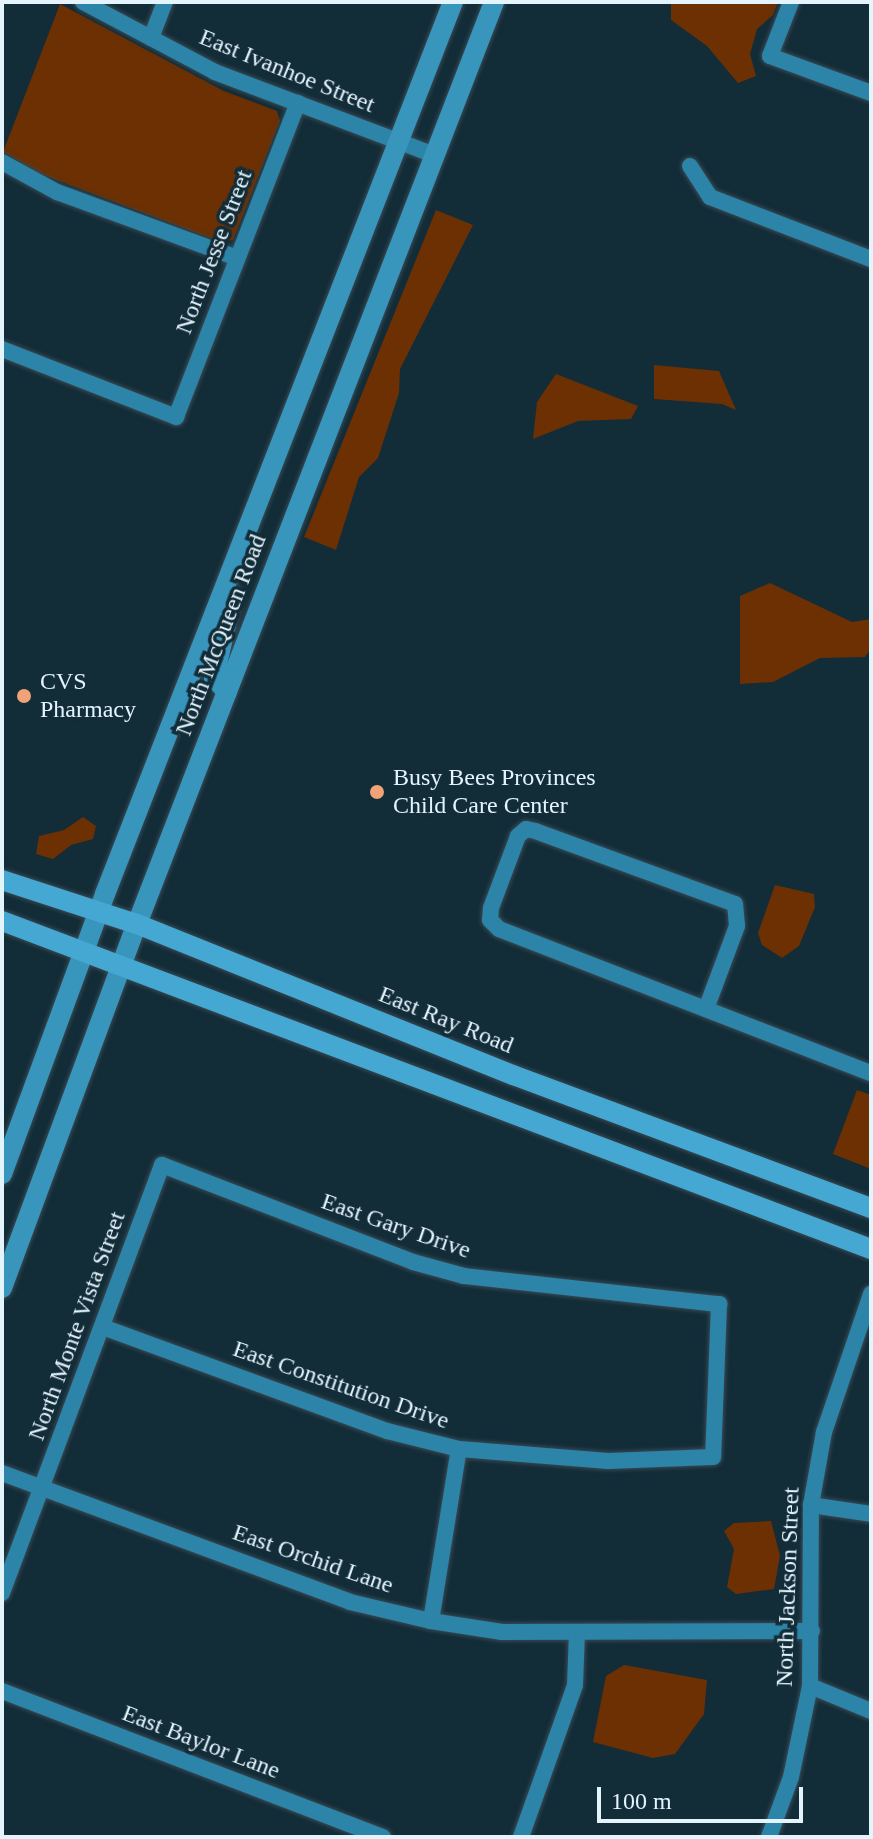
<!DOCTYPE html>
<html>
<head>
<meta charset="utf-8">
<style>
  body { margin:0 }
  #map { position:relative; width:873px; height:1839px; overflow:hidden; background:#122c38; font-family:Georgia,serif }
  div>[style] { position:absolute }
  .green>* { inset:0; background:#6c3002 }
  .roads { filter:drop-shadow(0 0 2px #374a54) drop-shadow(0 0 2px #374a54) }
  .minor>* { height:16px; margin:-8px; padding:0 8px; transform-origin:8px; border-radius:8px; background:#2c84a8 }
  .secondary>* { height:20px; margin:-10px; padding:0 10px; transform-origin:10px; border-radius:10px; background:#3896bd }
  .primary>* { height:20px; margin:-10px; padding:0 10px; transform-origin:10px; border-radius:10px; background:#45a8d3 }
  .dots>* { width:22px; height:22px; translate:-50% -50%; box-sizing:border-box; border:4px solid #122c38; border-radius:50% }
  span { translate:-50% -50%; white-space:nowrap; text-align:center; line-height:1.15; -webkit-text-stroke:7px #122c38; paint-order:stroke }
  .street-label { font-size:24px; color:#e4f4fc }
  .poi-label { font-size:24px; color:#e4f4fc }
  .left { translate:0 -50%; text-align:left }
  .frame { position:absolute; inset:0; border:4px solid #e4f4fc; pointer-events:none }
  .scale { position:absolute; left:597px; top:1787px; width:206px; height:36px; box-sizing:border-box; border:4px solid #e4f4fc; border-top:0; padding-left:10px; font-size:24px; line-height:28px; white-space:nowrap; color:#e4f4fc; -webkit-text-stroke:6px #122c38; paint-order:stroke }
</style>
</head>
<body>
<div id="map">
  <div class="green">
    <div style="clip-path:polygon(671px 2px,778px 2px,773px 15px,757px 29px,750px 54px,756px 76px,738px 83px,707px 46px,671px 20px)"></div>
    <div style="clip-path:polygon(60px 4px,224px 91px,277px 111px,280px 121px,233px 240px,220px 242px,41px 174px,3px 152px)"></div>
    <div style="clip-path:polygon(436px 210px,473px 225px,400px 369px,399px 393px,378px 458px,359px 477px,336px 550px,304px 537px)"></div>
    <div style="clip-path:polygon(654px 365px,719px 371px,736px 410px,722px 404px,654px 399px)"></div>
    <div style="clip-path:polygon(556px 374px,638px 406px,631px 419px,578px 421px,533px 439px,537px 402px)"></div>
    <div style="clip-path:polygon(770px 583px,852px 622px,871px 619px,871px 649px,865px 657px,820px 658px,773px 682px,740px 684px,740px 596px)"></div>
    <div style="clip-path:polygon(83px 817px,96px 826px,93px 839px,71px 845px,53px 859px,36px 854px,39px 836px,64px 830px)"></div>
    <div style="clip-path:polygon(775px 885px,814px 894px,815px 907px,799px 946px,782px 958px,762px 945px,758px 933px)"></div>
    <div style="clip-path:polygon(857px 1090px,871px 1095px,871px 1169px,833px 1154px)"></div>
    <div style="clip-path:polygon(771px 1521px,780px 1556px,774px 1589px,736px 1594px,727px 1587px,734px 1549px,724px 1531px,734px 1523px)"></div>
    <div style="clip-path:polygon(624px 1665px,707px 1680px,704px 1714px,675px 1754px,653px 1758px,593px 1742px,606px 1676px)"></div>
  </div>
  <div class="roads">
    <div class="minor">
      <div style="left:83px;top:2px;width:149px;rotate:27.9deg"></div>
      <div style="left:215px;top:72px;width:235px;rotate:20.7deg"></div>
      <div style="left:791px;top:2px;width:58px;rotate:111.3deg"></div>
      <div style="left:770px;top:56px;width:108px;rotate:20.1deg"></div>
      <div style="left:151px;top:38px;width:39px;rotate:-69deg"></div>
      <div style="left:2px;top:162px;width:63px;rotate:28.6deg"></div>
      <div style="left:57px;top:192px;width:192px;rotate:20.1deg"></div>
      <div style="left:690px;top:166px;width:37px;rotate:57deg"></div>
      <div style="left:710px;top:197px;width:173px;rotate:21.1deg"></div>
      <div style="left:2px;top:349px;width:187px;rotate:21.3deg"></div>
      <div style="left:176px;top:417px;width:337px;rotate:-68.8deg"></div>
      <div style="left:706px;top:1009px;width:89px;rotate:-69.5deg"></div>
      <div style="left:737px;top:926px;width:22px;rotate:-95deg"></div>
      <div style="left:735px;top:904px;width:212px;rotate:-159.9deg"></div>
      <div style="left:536px;top:831px;width:10px;rotate:-169deg"></div>
      <div style="left:526px;top:829px;width:11px;rotate:139deg"></div>
      <div style="left:518px;top:836px;width:77px;rotate:110.6deg"></div>
      <div style="left:491px;top:908px;width:12px;rotate:95deg"></div>
      <div style="left:490px;top:920px;width:13px;rotate:45deg"></div>
      <div style="left:499px;top:929px;width:399px;rotate:21.2deg"></div>
      <div style="left:2px;top:1473px;width:371px;rotate:20.3deg"></div>
      <div style="left:350px;top:1602px;width:83px;rotate:13.2deg"></div>
      <div style="left:431px;top:1621px;width:72px;rotate:8.8deg"></div>
      <div style="left:502px;top:1632px;width:310px;rotate:-0.2deg"></div>
      <div style="left:811px;top:1505px;width:61px;rotate:8.5deg"></div>
      <div style="left:2px;top:1593px;width:457px;rotate:-69.5deg"></div>
      <div style="left:162px;top:1165px;width:269px;rotate:21.1deg"></div>
      <div style="left:413px;top:1262px;width:53px;rotate:15.4deg"></div>
      <div style="left:464px;top:1276px;width:257px;rotate:6.3deg"></div>
      <div style="left:719px;top:1304px;width:153px;rotate:92.2deg"></div>
      <div style="left:713px;top:1457px;width:105px;rotate:177.8deg"></div>
      <div style="left:608px;top:1461px;width:149px;rotate:-175.4deg"></div>
      <div style="left:459px;top:1449px;width:74px;rotate:-166deg"></div>
      <div style="left:387px;top:1431px;width:302px;rotate:-159.9deg"></div>
      <div style="left:431px;top:1621px;width:174px;rotate:-80.8deg"></div>
      <div style="left:810px;top:1686px;width:66px;rotate:22.3deg"></div>
      <div style="left:2px;top:1691px;width:408px;rotate:21deg"></div>
      <div style="left:521px;top:1837px;width:161px;rotate:-70.4deg"></div>
      <div style="left:575px;top:1685px;width:52px;rotate:-87.8deg"></div>
      <div style="left:769px;top:1837px;width:64px;rotate:-69.9deg"></div>
      <div style="left:791px;top:1777px;width:93px;rotate:-78.2deg"></div>
      <div style="left:810px;top:1686px;width:181px;rotate:-89.7deg"></div>
      <div style="left:811px;top:1505px;width:74px;rotate:-79.9deg"></div>
      <div style="left:824px;top:1432px;width:146px;rotate:-71.2deg"></div>
    </div>
    <div class="secondary">
      <div style="left:227px;top:692px;width:20px;rotate:-131deg"></div>
      <div style="left:214px;top:677px;width:84px;rotate:-77deg"></div>
      <div style="left:2px;top:1174px;width:298px;rotate:-69.8deg"></div>
      <div style="left:105px;top:894px;width:957px;rotate:-68.69deg"></div>
      <div style="left:2px;top:1288px;width:388px;rotate:-69.7deg"></div>
      <div style="left:137px;top:924px;width:989px;rotate:-68.83deg"></div>
    </div>
    <div class="primary">
      <div style="left:2px;top:880px;width:142px;rotate:18.1deg"></div>
      <div style="left:137px;top:924px;width:405px;rotate:21.9deg"></div>
      <div style="left:513px;top:1075px;width:382px;rotate:20.4deg"></div>
      <div style="left:2px;top:921px;width:929px;rotate:20.68deg"></div>
    </div>
  </div>
  <div class="dots">
    <div style="left:24px;top:696px;background:#efa377"></div>
    <div style="left:377px;top:792px;background:#efa377"></div>
  </div>
  <div class="street-label">
    <span style="left:287px;top:71px;rotate:22deg">East Ivanhoe Street</span>
    <span style="left:214px;top:252px;rotate:-69deg">North Jesse Street</span>
    <span style="left:221px;top:635px;rotate:-69deg">North McQueen Road</span>
    <span style="left:446px;top:1020px;rotate:22deg">East Ray Road</span>
    <span style="left:396px;top:1226px;rotate:19deg">East Gary Drive</span>
    <span style="left:77px;top:1326px;rotate:-70deg">North Monte Vista Street</span>
    <span style="left:341px;top:1385px;rotate:19deg">East Constitution Drive</span>
    <span style="left:313px;top:1559px;rotate:19deg">East Orchid Lane</span>
    <span style="left:788px;top:1587px;rotate:-88deg">North Jackson Street</span>
    <span style="left:201px;top:1742px;rotate:21deg">East Baylor Lane</span>
  </div>
  <div class="poi-label">
    <span class="left" style="left:40px;top:696px">CVS<br>Pharmacy</span>
    <span class="left" style="left:393px;top:792px">Busy Bees Provinces<br>Child Care Center</span>
  </div>
  <div class="frame"></div>
  <div class="scale">100 m</div>
</div>
</body>
</html>
